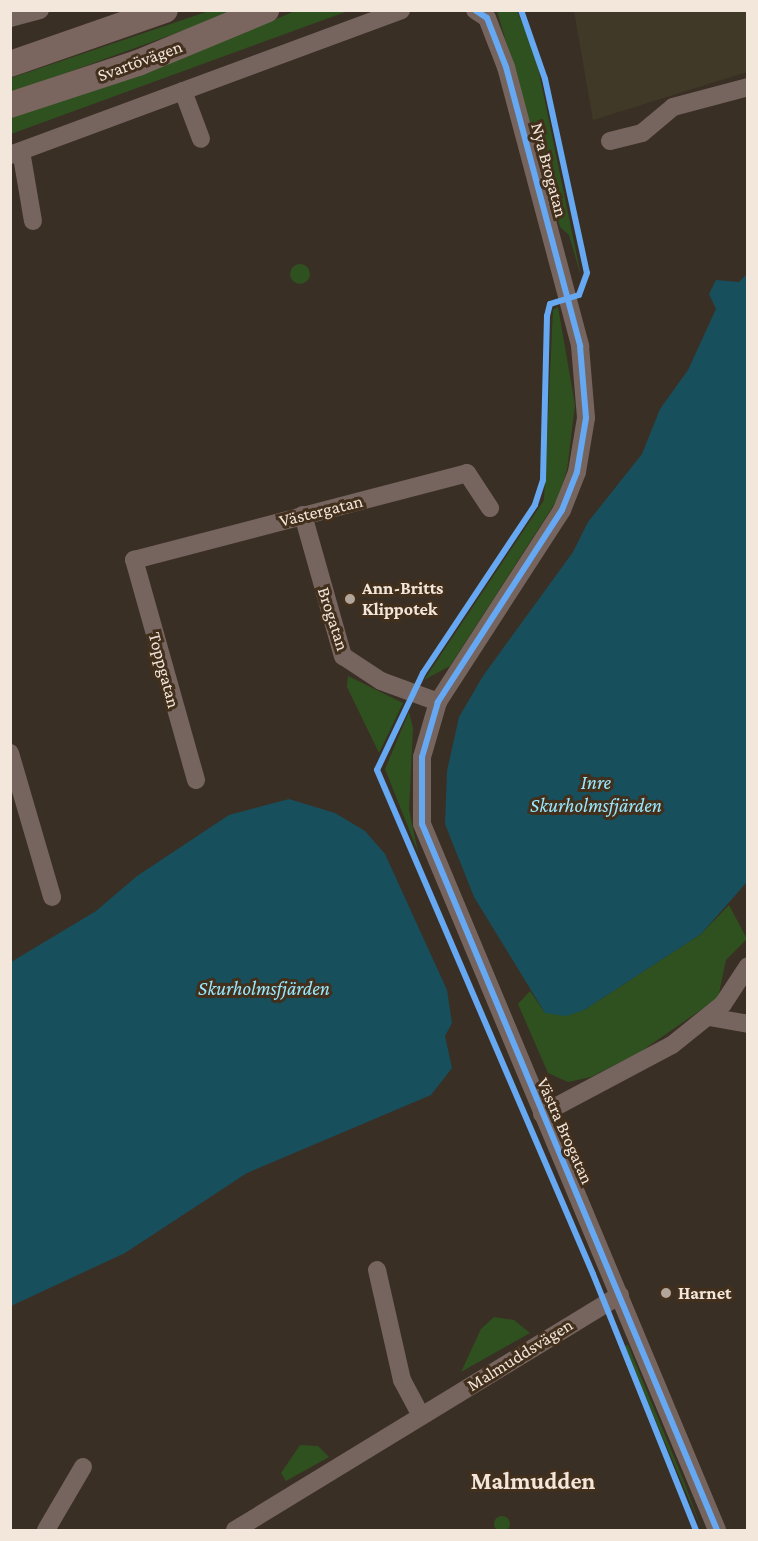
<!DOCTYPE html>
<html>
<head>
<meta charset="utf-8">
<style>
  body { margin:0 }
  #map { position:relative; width:758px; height:1541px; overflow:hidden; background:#3a2f24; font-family:"Crimson Pro",serif }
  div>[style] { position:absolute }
  .industrial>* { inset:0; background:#403928 }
  .green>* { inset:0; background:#2f511f }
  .round { border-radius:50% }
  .water>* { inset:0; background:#174f5c }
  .minor>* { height:18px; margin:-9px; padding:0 9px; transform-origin:9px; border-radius:9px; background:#76645f }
  .secondary>* { height:26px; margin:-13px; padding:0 13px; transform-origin:13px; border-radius:13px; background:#7a655f }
  .cycleway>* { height:6px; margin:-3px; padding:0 3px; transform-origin:3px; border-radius:3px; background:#66a8f1 }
  .dots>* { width:16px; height:16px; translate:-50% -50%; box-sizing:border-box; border:3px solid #422f1c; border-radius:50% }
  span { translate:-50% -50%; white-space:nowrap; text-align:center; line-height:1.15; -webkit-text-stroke:6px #422f1c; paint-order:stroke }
  .street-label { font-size:18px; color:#f3e6da }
  .poi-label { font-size:18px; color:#f3e6da; font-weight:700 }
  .left { translate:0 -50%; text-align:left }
  .water-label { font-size:20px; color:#99e8fe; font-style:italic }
  .district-label { font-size:24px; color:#f3e6da; font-weight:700 }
  .frame { position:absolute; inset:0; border:12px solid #f3e6da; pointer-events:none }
</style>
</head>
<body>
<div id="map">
  <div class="industrial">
    <div style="clip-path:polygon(574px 11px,747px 11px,747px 72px,593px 120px)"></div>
  </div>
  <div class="green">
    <div style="clip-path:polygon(209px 11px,237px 11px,11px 93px,11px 78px)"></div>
    <div style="clip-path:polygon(295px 11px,348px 11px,11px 134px,10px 116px,183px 58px)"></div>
    <div style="clip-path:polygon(497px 11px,517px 11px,535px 53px,581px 276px,569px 235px,560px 227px)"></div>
    <div class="round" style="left:290px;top:264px;width:20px;height:20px"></div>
    <div style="clip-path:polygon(558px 307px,575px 405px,567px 470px,557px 500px,450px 666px,424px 680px,544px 500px,553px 310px)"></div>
    <div style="clip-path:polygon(348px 676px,403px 703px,379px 753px,347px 687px)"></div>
    <div style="clip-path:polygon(409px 712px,413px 728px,409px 810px,418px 852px,385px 769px)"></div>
    <div style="clip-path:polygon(729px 905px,747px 939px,726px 960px,718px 998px,640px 1052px,591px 1077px,568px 1082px,548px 1073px,518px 1004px,530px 991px,545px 1013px,584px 1010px,701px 934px)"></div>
    <div style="clip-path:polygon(494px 1317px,514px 1320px,530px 1333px,461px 1372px,481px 1329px)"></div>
    <div style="clip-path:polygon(628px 1345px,683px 1479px,702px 1530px,624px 1346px)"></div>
    <div style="clip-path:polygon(300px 1445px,318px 1446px,329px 1457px,286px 1481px,281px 1473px)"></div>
    <div class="round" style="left:494px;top:1516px;width:16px;height:16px"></div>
  </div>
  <div class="water">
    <div style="clip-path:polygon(747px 274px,747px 882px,701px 934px,584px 1010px,566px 1016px,545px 1013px,474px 897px,445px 824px,447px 771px,459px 717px,483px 676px,573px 552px,588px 522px,642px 454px,660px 409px,688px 370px,716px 309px,709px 294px,716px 280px,739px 282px)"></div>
    <div style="clip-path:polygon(289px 799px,335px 813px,365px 831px,385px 854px,447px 990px,452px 1023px,445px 1036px,452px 1068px,431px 1095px,247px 1173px,125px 1253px,11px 1306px,11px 962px,96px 911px,137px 876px,229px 815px)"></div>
  </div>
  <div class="minor">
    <div style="left:475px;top:10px;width:14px;rotate:34deg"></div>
    <div style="left:487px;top:18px;width:53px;rotate:68.8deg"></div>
    <div style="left:506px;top:67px;width:289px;rotate:75.1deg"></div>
    <div style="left:580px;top:346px;width:72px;rotate:85.2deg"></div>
    <div style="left:586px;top:418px;width:55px;rotate:99.5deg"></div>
    <div style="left:577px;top:472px;width:41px;rotate:111.5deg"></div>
    <div style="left:562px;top:510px;width:229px;rotate:122.9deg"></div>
    <div style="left:438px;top:702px;width:57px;rotate:106.2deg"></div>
    <div style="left:422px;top:757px;width:67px;rotate:90deg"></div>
    <div style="left:422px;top:824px;width:765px;rotate:67.32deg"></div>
    <div style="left:10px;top:18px;width:31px;rotate:-15deg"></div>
    <div style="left:183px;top:91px;width:51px;rotate:69.4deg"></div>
    <div style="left:610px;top:141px;width:33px;rotate:-14deg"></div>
    <div style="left:642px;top:133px;width:40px;rotate:-40deg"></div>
    <div style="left:673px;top:107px;width:78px;rotate:-14.9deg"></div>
    <div style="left:21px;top:151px;width:71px;rotate:80.3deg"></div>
    <div style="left:10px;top:155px;width:417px;rotate:-20.3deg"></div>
    <div style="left:303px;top:515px;width:147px;rotate:74.2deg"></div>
    <div style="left:343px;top:656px;width:45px;rotate:33.3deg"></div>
    <div style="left:381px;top:681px;width:61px;rotate:20.2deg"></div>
    <div style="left:10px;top:753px;width:150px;rotate:73.7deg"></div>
    <div style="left:196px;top:780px;width:229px;rotate:-105.7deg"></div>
    <div style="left:134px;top:560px;width:344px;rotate:-14.6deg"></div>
    <div style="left:467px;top:473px;width:42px;rotate:56.7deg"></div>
    <div style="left:709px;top:1017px;width:40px;rotate:10deg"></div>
    <div style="left:542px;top:1114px;width:147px;rotate:-28deg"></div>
    <div style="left:672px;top:1045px;width:65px;rotate:-38.8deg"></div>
    <div style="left:723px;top:1004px;width:45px;rotate:-56.7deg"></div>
    <div style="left:377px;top:1270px;width:113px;rotate:77.2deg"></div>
    <div style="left:402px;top:1380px;width:40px;rotate:62deg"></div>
    <div style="left:46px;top:1530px;width:73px;rotate:-59.6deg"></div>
    <div style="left:235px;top:1530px;width:451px;rotate:-31.4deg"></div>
  </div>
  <div class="secondary">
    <div style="left:10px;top:64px;width:164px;rotate:-19.2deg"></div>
    <div style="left:10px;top:105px;width:135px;rotate:-18.2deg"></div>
    <div style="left:138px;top:63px;width:139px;rotate:-22.5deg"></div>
  </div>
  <div class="cycleway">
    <div style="left:475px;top:10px;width:14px;rotate:34deg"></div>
    <div style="left:487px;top:18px;width:53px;rotate:68.8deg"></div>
    <div style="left:506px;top:67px;width:289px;rotate:75.1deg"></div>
    <div style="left:580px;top:346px;width:72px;rotate:85.2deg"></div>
    <div style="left:586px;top:418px;width:55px;rotate:99.5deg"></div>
    <div style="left:577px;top:472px;width:41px;rotate:111.5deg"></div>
    <div style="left:562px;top:510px;width:229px;rotate:122.9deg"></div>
    <div style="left:438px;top:702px;width:57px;rotate:106.2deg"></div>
    <div style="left:422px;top:757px;width:67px;rotate:90deg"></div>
    <div style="left:422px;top:824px;width:765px;rotate:67.32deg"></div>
    <div style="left:521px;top:10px;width:73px;rotate:70.8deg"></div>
    <div style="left:545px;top:79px;width:198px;rotate:77.8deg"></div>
    <div style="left:587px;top:273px;width:23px;rotate:110deg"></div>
    <div style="left:579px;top:295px;width:30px;rotate:163deg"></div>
    <div style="left:550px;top:304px;width:12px;rotate:104deg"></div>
    <div style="left:547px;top:316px;width:164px;rotate:91.4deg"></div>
    <div style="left:543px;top:480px;width:26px;rotate:108deg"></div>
    <div style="left:535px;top:505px;width:202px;rotate:123.7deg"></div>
    <div style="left:423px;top:673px;width:107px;rotate:115.4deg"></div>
    <div style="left:377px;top:770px;width:548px;rotate:66.8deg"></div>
    <div style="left:593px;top:1274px;width:276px;rotate:68.1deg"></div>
  </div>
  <div class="dots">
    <div style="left:350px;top:599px;background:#b2a69a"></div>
    <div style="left:666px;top:1293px;background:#b2a69a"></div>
  </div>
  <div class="street-label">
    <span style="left:140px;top:61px;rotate:-20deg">Svartövägen</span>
    <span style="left:549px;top:170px;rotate:75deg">Nya Brogatan</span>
    <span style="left:321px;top:511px;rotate:-14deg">Västergatan</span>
    <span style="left:333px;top:619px;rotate:72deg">Brogatan</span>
    <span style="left:164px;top:670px;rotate:75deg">Toppgatan</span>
    <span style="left:565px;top:1131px;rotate:66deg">Västra Brogatan</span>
    <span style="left:520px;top:1355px;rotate:-32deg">Malmuddsvägen</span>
  </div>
  <div class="poi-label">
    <span class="left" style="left:362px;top:599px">Ann-Britts<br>Klippotek</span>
    <span class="left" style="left:678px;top:1293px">Harnet</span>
  </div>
  <div class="water-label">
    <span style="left:596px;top:794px">Inre<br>Skurholmsfjärden</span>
    <span style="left:264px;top:988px">Skurholmsfjärden</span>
  </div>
  <div class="district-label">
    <span style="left:533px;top:1481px">Malmudden</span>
  </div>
  <div class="frame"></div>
</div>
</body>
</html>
